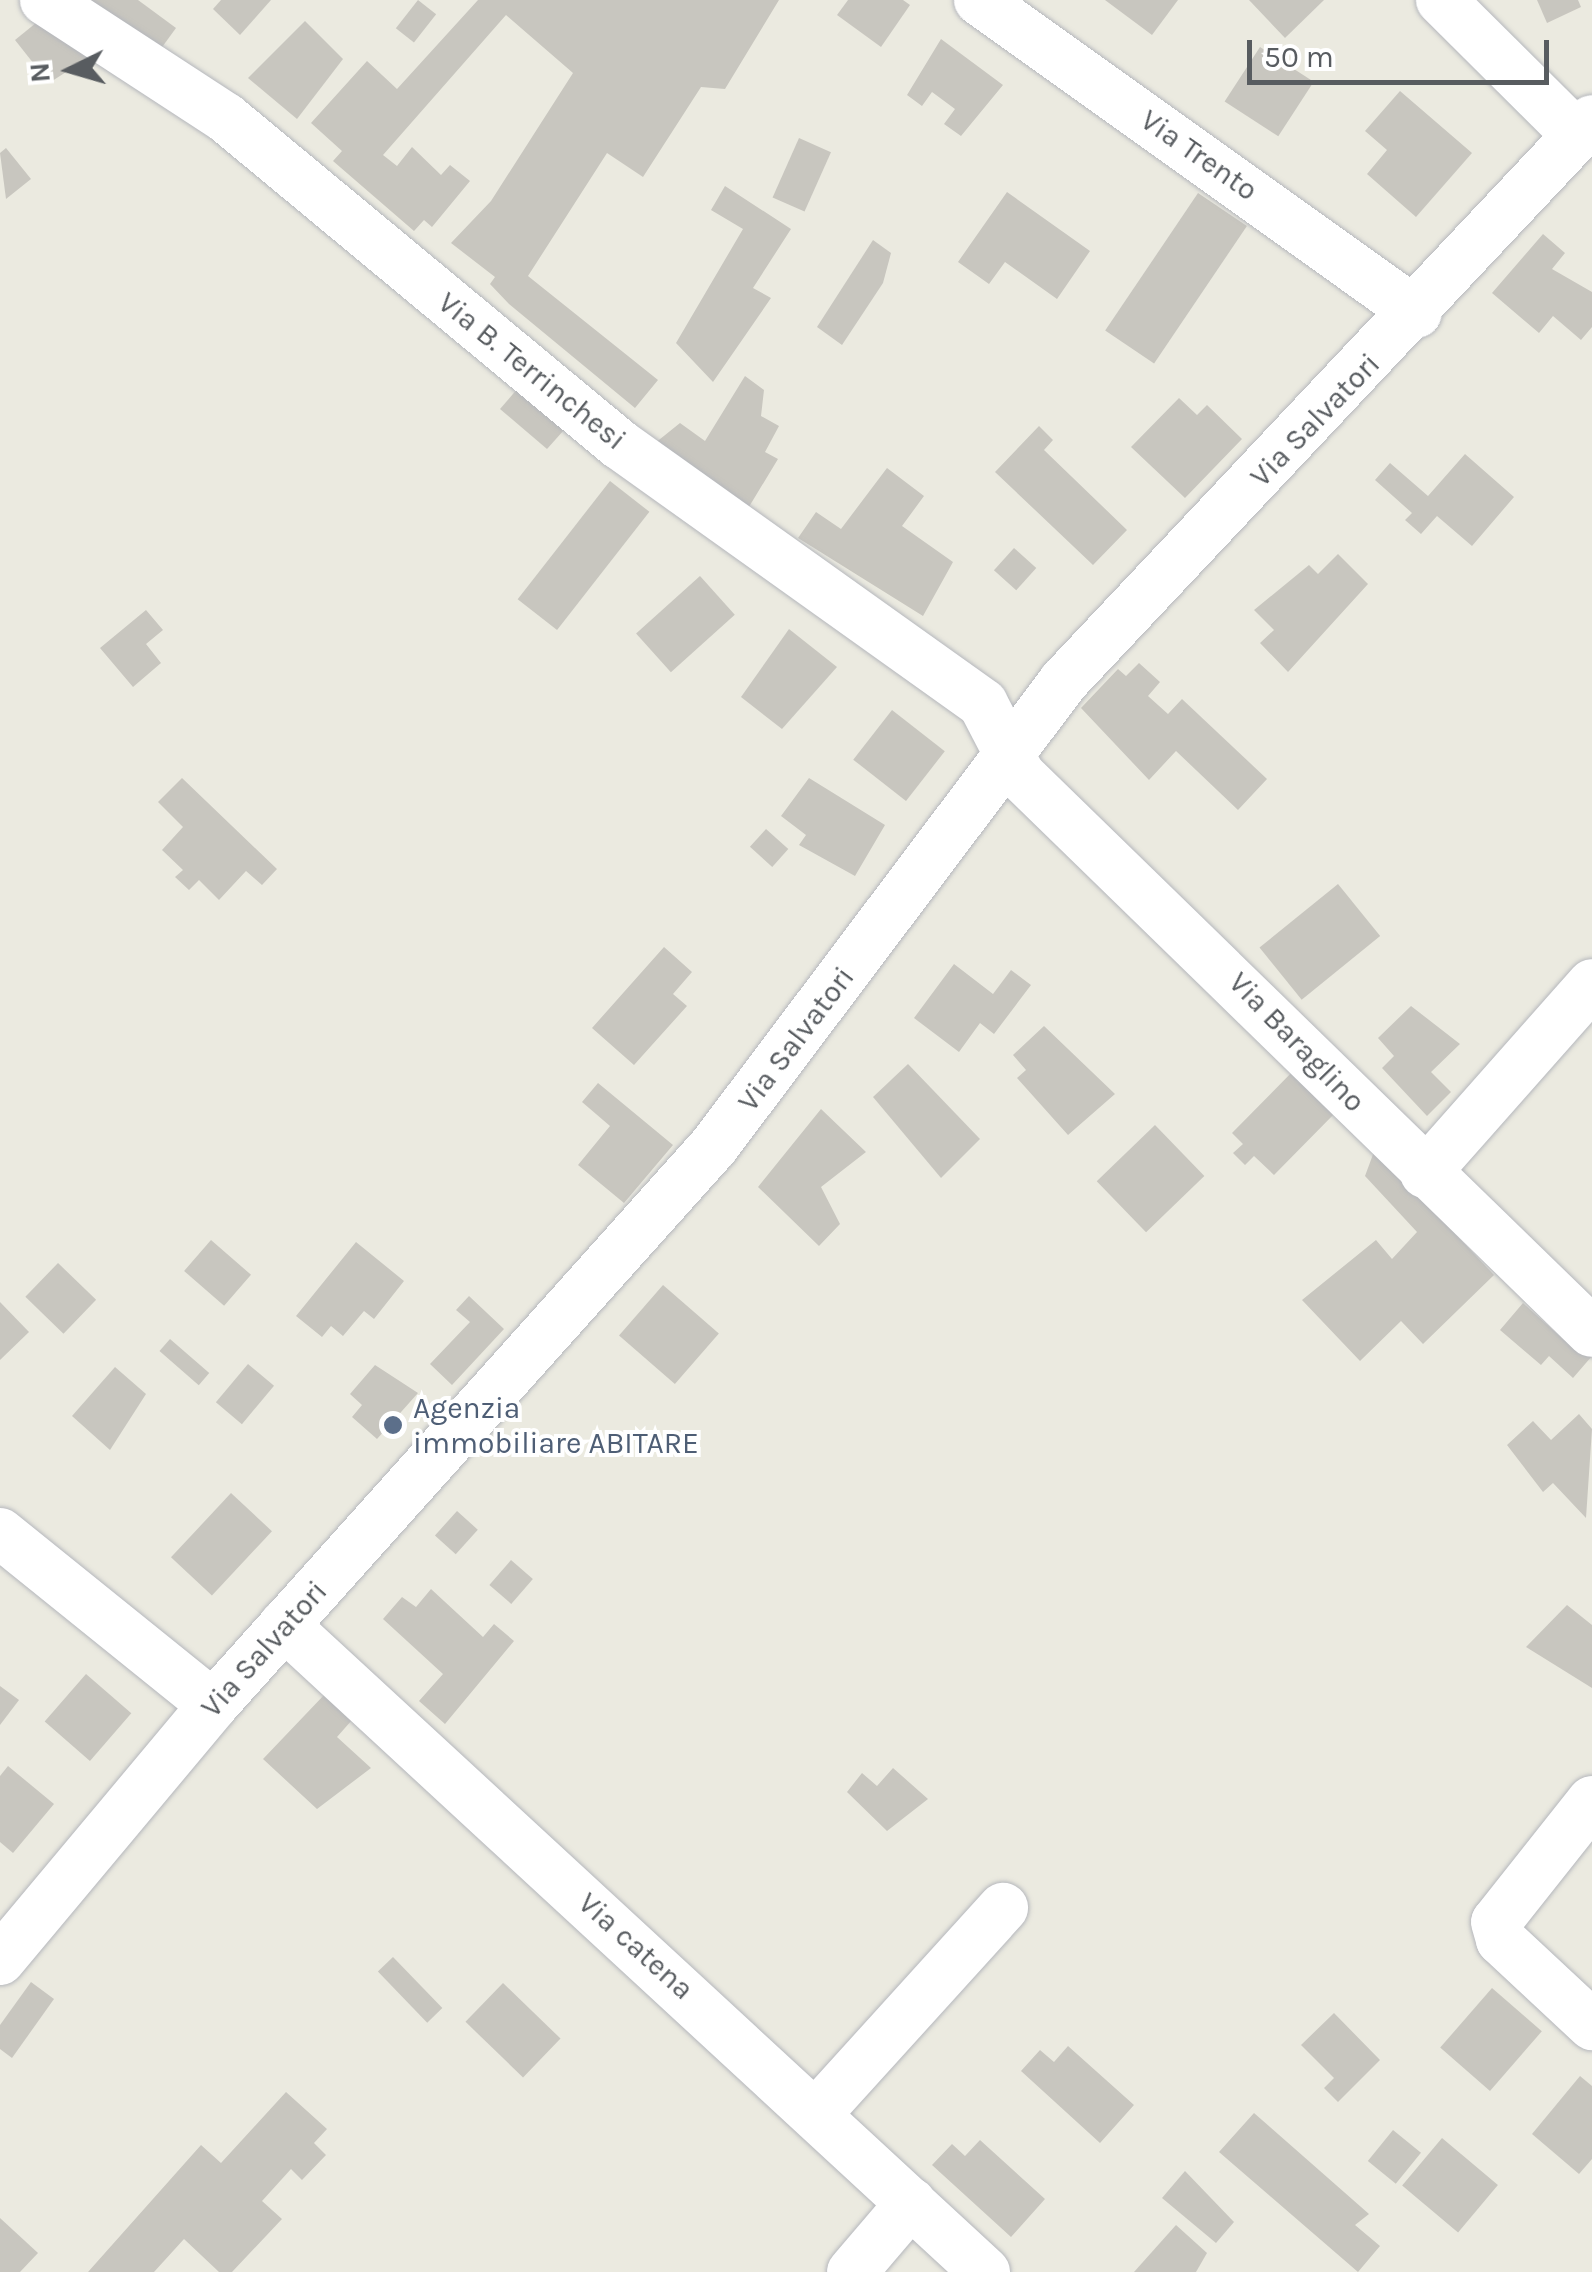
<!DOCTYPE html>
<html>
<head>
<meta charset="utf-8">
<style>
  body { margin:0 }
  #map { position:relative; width:1592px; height:2272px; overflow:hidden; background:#ebeae0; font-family:Karla,sans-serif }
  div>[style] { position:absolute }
  .building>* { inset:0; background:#c8c6bf; transform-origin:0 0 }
  .roads { filter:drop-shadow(0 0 2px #b5b7bc) drop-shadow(0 0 2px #b5b7bc) }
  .minor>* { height:50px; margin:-25px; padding:0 25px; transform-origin:25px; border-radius:25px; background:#fff }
  .dots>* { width:28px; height:28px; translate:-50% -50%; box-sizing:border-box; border:5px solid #fff; border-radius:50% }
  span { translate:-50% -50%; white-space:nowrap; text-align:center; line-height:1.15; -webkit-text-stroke:8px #fff; paint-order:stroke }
  .street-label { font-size:30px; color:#585c60 }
  .service-label { font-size:30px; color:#4e5e75 }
  .left { translate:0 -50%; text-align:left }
  .north { position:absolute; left:20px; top:20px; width:100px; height:100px; -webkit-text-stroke:8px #fff; paint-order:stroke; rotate:265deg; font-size:28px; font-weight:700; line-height:40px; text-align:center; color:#585c60 }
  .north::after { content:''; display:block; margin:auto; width:35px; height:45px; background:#585c60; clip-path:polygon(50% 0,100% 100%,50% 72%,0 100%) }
  .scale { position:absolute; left:1247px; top:40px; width:302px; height:45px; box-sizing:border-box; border:5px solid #585c60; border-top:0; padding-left:12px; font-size:30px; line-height:35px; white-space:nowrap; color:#585c60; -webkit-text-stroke:8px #fff; paint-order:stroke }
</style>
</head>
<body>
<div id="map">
  <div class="building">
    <div style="clip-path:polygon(58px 0,138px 0,176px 28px,152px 61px)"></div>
    <div style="clip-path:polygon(221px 0,271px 0,240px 35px,213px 9px)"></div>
    <div style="left:418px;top:0;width:23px;height:36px;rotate:38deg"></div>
    <div style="clip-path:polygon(478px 0,779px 0,725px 89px,701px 87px,643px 177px,607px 153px,528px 276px,658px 380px,635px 408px,509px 304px,490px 284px,495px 277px,451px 243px,491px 201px,573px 73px,506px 15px,383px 155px,397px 166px,412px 147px,441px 175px,450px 165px,470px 181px,432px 227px,424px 220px,414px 231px,333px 161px,342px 151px,311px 123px,367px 61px,397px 89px)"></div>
    <div style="clip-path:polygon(848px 0,903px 0,910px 5px,881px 47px,837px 15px)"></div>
    <div style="clip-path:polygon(1105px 0,1178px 0,1152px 35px)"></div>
    <div style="clip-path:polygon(1249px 0,1324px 0,1285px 38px)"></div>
    <div style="clip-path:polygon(1537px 0,1578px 0,1581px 7px,1547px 23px)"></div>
    <div style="clip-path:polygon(47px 14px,91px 56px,49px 83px,15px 40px)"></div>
    <div style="clip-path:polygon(305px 21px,343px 59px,297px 119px,248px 78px)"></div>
    <div style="clip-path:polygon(941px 39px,1003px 85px,961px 136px,944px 124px,955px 109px,932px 92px,922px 106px,907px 95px)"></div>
    <div style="left:1260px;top:47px;width:64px;height:65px;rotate:33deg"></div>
    <div style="clip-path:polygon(1400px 91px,1472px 153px,1416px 217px,1367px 174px,1387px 150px,1365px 131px)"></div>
    <div style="left:799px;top:138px;width:35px;height:65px;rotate:24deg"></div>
    <div style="clip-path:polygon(6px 148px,31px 179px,6px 199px,0 153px)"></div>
    <div style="clip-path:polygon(725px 186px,791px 229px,753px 288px,771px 298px,713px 382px,676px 343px,743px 229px,711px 210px)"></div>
    <div style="clip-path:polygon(1007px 192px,1090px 251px,1057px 299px,1005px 262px,989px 284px,958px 262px)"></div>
    <div style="left:1198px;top:193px;width:59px;height:166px;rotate:34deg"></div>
    <div style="clip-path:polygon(1543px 234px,1565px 253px,1552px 269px,1592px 292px,1592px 327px,1581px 340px,1553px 316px,1539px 333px,1492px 293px)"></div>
    <div style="clip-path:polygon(873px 240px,891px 253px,883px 283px,842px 345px,817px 327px)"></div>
    <div style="clip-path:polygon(745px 376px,764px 390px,761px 416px,779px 426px,765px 452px,778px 459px,741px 520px,644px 452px,680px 423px,705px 441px)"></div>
    <div style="clip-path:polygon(525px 380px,564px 430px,547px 449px,500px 409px)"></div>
    <div style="clip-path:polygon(1179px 398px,1197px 415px,1207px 405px,1242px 439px,1185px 498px,1131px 447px)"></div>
    <div style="clip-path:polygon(1039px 426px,1053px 440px,1044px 450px,1127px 530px,1093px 565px,995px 472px)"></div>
    <div style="clip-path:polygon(1465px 454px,1514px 497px,1472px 546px,1437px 516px,1421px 534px,1405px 520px,1412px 513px,1375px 480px,1390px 463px,1428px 496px)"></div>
    <div style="clip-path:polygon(887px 468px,924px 496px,902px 526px,953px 562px,923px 616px,798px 538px,816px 512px,841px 529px)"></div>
    <div style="left:610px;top:481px;width:50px;height:150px;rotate:38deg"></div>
    <div style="left:1014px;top:548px;width:30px;height:30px;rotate:42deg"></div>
    <div style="clip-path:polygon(1338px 554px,1368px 584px,1288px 672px,1260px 643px,1274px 630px,1254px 610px,1309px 565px,1318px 574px)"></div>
    <div style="left:700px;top:576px;width:52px;height:86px;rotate:48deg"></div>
    <div style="clip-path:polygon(146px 610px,163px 630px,146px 644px,161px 663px,133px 687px,100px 648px)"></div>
    <div style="clip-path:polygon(789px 629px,837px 667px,782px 729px,741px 697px)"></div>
    <div style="clip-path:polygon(1139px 663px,1160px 682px,1148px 696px,1168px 714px,1182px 699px,1267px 779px,1238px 810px,1176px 751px,1149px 780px,1081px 708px,1118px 669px,1126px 676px)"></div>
    <div style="left:892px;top:710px;width:67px;height:63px;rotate:38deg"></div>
    <div style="clip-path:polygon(182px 778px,277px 869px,262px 885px,246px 871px,219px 900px,199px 880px,189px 890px,175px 877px,183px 870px,162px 850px,183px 827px,158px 802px)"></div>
    <div style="clip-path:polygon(809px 778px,885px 825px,855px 876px,799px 845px,806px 835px,781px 816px)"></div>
    <div style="left:766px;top:829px;width:30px;height:24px;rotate:42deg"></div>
    <div style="left:1338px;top:884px;width:67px;height:101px;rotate:51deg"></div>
    <div style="clip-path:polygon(664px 947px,692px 972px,673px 994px,687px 1006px,634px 1065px,592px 1028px)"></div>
    <div style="clip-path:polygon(954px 964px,993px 994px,1011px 970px,1031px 985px,994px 1034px,980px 1023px,959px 1052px,914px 1018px)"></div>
    <div style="clip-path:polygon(1411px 1006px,1460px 1044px,1431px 1072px,1451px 1092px,1427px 1116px,1382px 1068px,1394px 1056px,1378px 1038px)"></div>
    <div style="clip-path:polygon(1044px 1026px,1115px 1094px,1068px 1135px,1017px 1078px,1026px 1070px,1013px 1055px)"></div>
    <div style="clip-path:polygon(908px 1064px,980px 1139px,941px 1178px,873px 1097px)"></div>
    <div style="clip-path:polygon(1297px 1067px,1339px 1109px,1274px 1175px,1254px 1156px,1245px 1165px,1233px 1153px,1243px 1144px,1232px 1133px)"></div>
    <div style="clip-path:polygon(598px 1083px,673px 1145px,624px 1203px,578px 1165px,610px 1126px,582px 1102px)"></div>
    <div style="clip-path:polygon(821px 1109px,866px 1152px,821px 1187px,840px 1224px,819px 1246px,758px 1187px)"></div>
    <div style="left:1155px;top:1125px;width:71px;height:81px;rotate:46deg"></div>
    <div style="clip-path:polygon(1375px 1149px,1494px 1275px,1423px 1344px,1401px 1321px,1360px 1361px,1302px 1300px,1376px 1240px,1392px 1259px,1417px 1232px,1365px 1176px)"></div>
    <div style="left:211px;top:1240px;width:53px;height:41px;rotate:41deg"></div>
    <div style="clip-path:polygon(356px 1242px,404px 1281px,374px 1319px,364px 1311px,343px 1336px,331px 1326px,322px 1337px,296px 1316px)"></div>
    <div style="left:58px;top:1263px;width:53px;height:47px;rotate:44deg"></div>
    <div style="left:663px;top:1285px;width:74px;height:67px;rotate:41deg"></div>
    <div style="clip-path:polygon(469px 1296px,504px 1329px,452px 1385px,430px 1364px,470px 1322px,456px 1310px)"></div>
    <div style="clip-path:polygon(0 1302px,29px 1332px,0 1360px)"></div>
    <div style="clip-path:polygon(1523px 1303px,1564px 1340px,1572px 1331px,1592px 1356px,1573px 1378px,1549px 1356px,1541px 1365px,1500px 1330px)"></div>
    <div style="left:170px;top:1339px;width:52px;height:16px;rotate:41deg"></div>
    <div style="left:248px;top:1364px;width:34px;height:50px;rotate:40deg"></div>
    <div style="clip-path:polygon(375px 1365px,418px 1393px,377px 1439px,352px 1417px,362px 1405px,350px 1394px)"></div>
    <div style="clip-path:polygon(115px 1367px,146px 1394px,110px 1450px,72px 1416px)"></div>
    <div style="clip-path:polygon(1579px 1414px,1592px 1429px,1586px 1518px,1553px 1483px,1543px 1492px,1507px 1445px,1533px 1421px,1551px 1440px)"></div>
    <div style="left:231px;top:1493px;width:56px;height:88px;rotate:43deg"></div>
    <div style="left:457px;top:1511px;width:28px;height:33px;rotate:42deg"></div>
    <div style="left:511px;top:1560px;width:29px;height:33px;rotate:41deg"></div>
    <div style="clip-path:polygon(431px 1589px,483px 1637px,494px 1624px,514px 1641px,445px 1724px,419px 1701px,443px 1674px,383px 1619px,402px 1597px,416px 1607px)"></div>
    <div style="clip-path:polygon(1567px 1605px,1592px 1625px,1592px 1688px,1526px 1647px)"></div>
    <div style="left:86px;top:1674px;width:60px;height:63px;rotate:41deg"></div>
    <div style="clip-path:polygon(0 1686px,19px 1700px,0 1725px)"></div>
    <div style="clip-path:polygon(325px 1694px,352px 1720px,337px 1737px,371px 1768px,317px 1809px,263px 1759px)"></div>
    <div style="clip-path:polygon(8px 1766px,54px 1804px,13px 1853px,0 1842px,0 1776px)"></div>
    <div style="clip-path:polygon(893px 1768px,928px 1799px,887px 1831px,847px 1792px,862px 1773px,877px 1786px)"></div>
    <div style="left:393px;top:1957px;width:71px;height:21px;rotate:46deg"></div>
    <div style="clip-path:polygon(31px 1982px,54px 1999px,12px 2058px,0 2049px,0 2025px)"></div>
    <div style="left:503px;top:1983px;width:80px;height:54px;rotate:44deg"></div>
    <div style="left:1492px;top:1988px;width:66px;height:79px;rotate:41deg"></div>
    <div style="clip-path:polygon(1334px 2013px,1380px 2060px,1338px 2102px,1324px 2088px,1334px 2078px,1301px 2045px)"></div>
    <div style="clip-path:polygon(1068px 2046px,1134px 2105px,1100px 2143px,1021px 2071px,1040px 2050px,1054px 2062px)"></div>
    <div style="clip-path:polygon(1580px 2076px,1592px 2086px,1592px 2159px,1579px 2174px,1532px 2134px)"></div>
    <div style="clip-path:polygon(286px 2092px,327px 2129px,314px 2143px,326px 2155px,302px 2180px,291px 2169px,262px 2201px,282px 2219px,232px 2272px,219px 2272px,184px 2239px,154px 2272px,88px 2272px,201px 2145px,221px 2163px)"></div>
    <div style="clip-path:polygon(1254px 2113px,1369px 2214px,1355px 2225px,1380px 2246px,1358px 2272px,1219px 2152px)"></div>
    <div style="left:1393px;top:2130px;width:36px;height:40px;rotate:39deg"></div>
    <div style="left:1442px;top:2138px;width:73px;height:62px;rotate:40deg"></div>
    <div style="clip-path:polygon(980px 2140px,1045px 2199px,1011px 2237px,932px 2165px,952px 2144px,965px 2156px)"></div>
    <div style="clip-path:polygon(1185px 2171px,1234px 2222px,1216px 2243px,1162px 2198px)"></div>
    <div style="clip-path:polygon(0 2218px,38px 2253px,20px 2272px,0 2272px)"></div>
    <div style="clip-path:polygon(1176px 2225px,1207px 2253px,1196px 2272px,1134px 2272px)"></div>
  </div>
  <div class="roads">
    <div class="minor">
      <div style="left:45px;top:0;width:216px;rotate:33.1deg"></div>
      <div style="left:226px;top:118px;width:511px;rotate:39.68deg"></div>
      <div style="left:619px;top:444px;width:447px;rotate:35.5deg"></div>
      <div style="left:983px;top:704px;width:80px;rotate:62.5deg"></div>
      <div style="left:1020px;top:775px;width:798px;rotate:44.24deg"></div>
      <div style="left:979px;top:0;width:538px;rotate:35.55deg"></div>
      <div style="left:1441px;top:0;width:192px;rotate:44.8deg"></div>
      <div style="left:1425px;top:1173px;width:252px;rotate:-48.5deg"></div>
      <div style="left:0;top:1533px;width:274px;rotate:38.9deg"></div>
      <div style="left:284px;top:1625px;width:954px;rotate:42.71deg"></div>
      <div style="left:1592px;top:1801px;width:154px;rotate:128.4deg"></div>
      <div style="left:1496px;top:1922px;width:19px;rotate:74deg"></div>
      <div style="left:1501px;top:1940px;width:125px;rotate:43deg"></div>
      <div style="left:0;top:1960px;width:332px;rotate:-50.1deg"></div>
      <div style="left:213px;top:1705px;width:751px;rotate:-48.13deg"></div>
      <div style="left:714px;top:1146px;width:582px;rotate:-53.03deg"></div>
      <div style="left:1064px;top:681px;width:770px;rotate:-46.74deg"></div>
      <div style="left:817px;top:2113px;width:277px;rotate:-47.8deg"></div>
      <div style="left:852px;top:2272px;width:91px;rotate:-49.5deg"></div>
    </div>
  </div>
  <div class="dots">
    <div style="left:393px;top:1425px;background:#5c6f8a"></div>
  </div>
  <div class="street-label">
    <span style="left:1199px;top:155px;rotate:35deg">Via Trento</span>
    <span style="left:532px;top:371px;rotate:39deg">Via B. Terrinchesi</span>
    <span style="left:1315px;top:420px;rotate:-46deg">Via Salvatori</span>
    <span style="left:796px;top:1039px;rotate:-53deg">Via Salvatori</span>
    <span style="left:1297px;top:1042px;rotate:46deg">Via Baraglino</span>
    <span style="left:264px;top:1649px;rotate:-48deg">Via Salvatori</span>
    <span style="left:636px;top:1946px;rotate:42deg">Via catena</span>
  </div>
  <div class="service-label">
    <span class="left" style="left:413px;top:1425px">Agenzia<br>immobiliare ABITARE</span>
  </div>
  <div class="north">N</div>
  <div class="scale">50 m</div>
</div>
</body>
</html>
